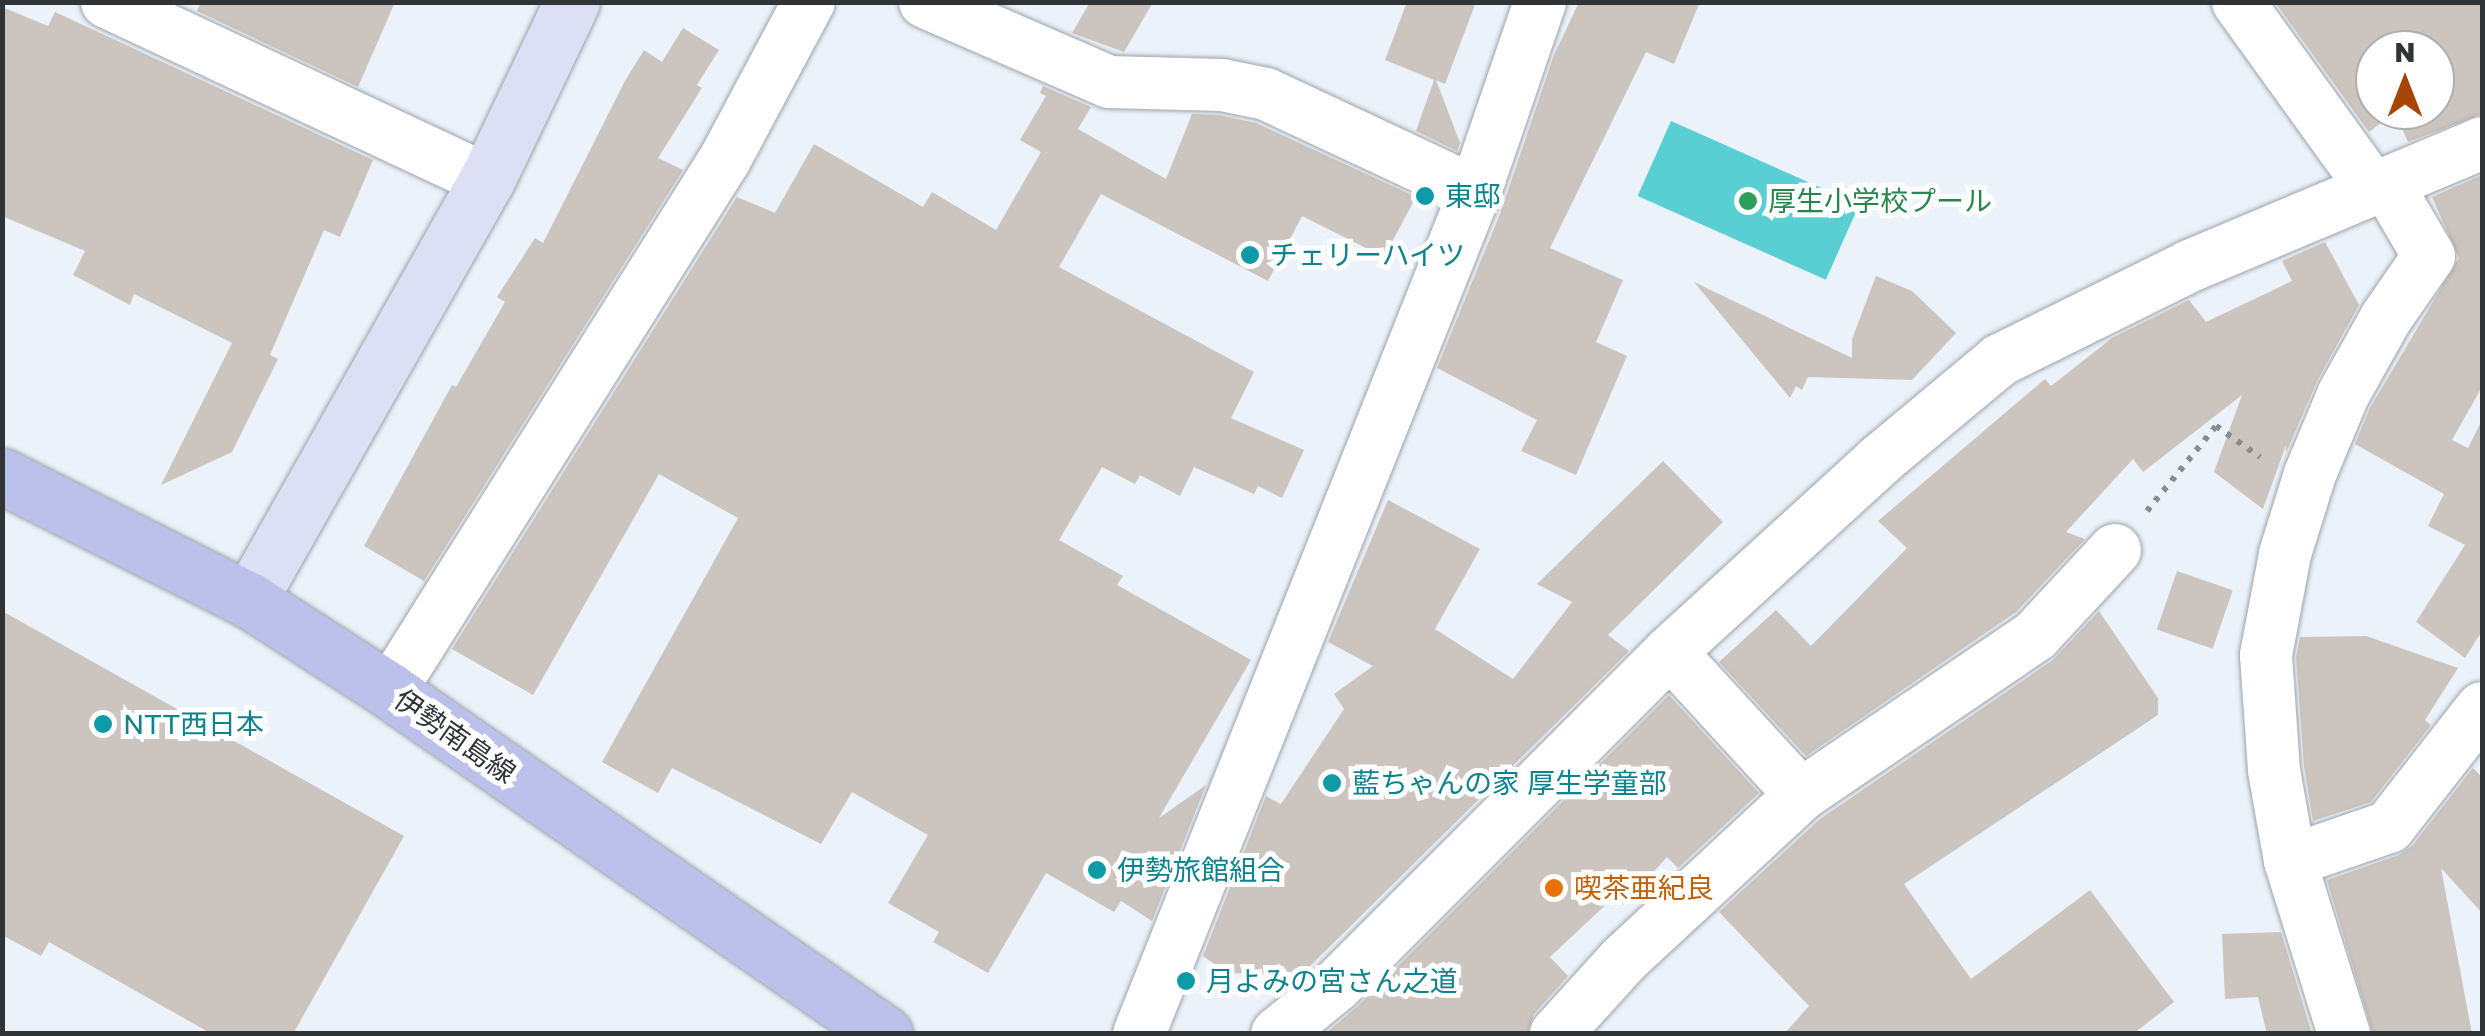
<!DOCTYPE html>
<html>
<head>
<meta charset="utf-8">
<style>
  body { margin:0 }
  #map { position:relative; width:2485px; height:1036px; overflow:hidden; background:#ebf2f9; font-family:"Golos Text","Noto Sans JP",sans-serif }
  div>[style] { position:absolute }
  .water>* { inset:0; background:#59cfd4; transform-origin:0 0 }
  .building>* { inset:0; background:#ccc4be; transform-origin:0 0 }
  .path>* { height:6px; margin-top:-3px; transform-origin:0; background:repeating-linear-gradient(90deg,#888d91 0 5px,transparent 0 13px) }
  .roads { filter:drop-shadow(0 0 2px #9da3aa) drop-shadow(0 0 2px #9da3aa) }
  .street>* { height:52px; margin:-26px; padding:0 26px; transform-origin:26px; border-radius:26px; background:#fff }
  .secondary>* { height:55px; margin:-27.5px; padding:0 27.5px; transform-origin:27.5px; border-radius:27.5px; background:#dde0f4 }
  .primary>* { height:55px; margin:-27.5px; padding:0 27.5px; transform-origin:27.5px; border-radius:27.5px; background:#bbc1ea }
  .dots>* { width:28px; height:28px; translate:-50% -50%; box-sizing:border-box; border:5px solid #fff; border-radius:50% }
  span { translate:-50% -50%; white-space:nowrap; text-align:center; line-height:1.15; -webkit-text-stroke:10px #fff; paint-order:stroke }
  .culture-label { font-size:28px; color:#0d838f }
  .left { translate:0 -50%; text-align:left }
  .leisure-label { font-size:28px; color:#27864d }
  .street-label { font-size:28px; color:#313436 }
  .food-label { font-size:28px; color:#c56008 }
  .frame { position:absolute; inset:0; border:5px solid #313436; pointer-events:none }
  .north { position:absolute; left:2355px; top:30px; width:100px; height:100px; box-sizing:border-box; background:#fff; border:2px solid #adaeaf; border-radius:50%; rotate:0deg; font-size:28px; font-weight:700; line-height:40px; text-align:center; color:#313436 }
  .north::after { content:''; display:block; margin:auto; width:35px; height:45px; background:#a74504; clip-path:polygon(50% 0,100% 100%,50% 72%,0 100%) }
</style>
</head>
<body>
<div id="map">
  <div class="water">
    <div style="left:1671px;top:121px;width:206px;height:82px;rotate:24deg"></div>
  </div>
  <div class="building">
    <div style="clip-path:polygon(201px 2px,395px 2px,358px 87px,197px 11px)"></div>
    <div style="clip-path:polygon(1090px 2px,1153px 2px,1124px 52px,1072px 33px)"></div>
    <div style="clip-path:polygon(1407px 2px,1476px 2px,1445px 84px,1436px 80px,1460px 143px,1457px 151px,1416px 131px,1434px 80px,1385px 60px)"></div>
    <div style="clip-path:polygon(1579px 2px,1700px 2px,1674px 64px,1646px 52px,1550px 248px,1623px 280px,1596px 342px,1627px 356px,1576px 475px,1521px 451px,1537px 420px,1437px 368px,1500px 214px,1554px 55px)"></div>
    <div style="clip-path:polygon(evenodd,2275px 2px,2482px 2px,2482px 114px,2408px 142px,2395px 112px,2369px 132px,2275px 2px,2375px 50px,2435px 50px,2435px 110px,2375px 110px,2375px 50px)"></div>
    <div style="clip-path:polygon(2px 7px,48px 26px,55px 12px,373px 160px,340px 237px,324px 230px,270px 355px,278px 359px,232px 452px,161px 485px,232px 343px,134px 294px,130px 305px,73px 275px,85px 251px,2px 216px)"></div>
    <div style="clip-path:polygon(683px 28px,719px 50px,697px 85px,702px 88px,658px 158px,683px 170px,424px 581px,364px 546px,452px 385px,456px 387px,505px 302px,497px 297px,535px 238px,543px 243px,626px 79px,644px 50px,662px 62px)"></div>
    <div style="clip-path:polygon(1043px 86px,1091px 107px,1078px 129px,1166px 179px,1192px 114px,1219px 115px,1256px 123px,1416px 197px,1384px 257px,1302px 216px,1268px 281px,1101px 194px,1059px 267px,1254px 372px,1231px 418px,1304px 450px,1282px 498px,1258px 486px,1254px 494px,1194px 467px,1180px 496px,1140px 475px,1135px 484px,1102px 467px,1059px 540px,1123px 576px,1117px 585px,1251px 660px,1159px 818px,1206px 785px,1152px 921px,1121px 901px,1114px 912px,1046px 873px,988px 973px,933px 942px,939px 932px,888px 903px,928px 835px,852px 792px,821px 844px,672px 768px,658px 793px,602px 762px,738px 518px,659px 474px,533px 695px,452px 649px,737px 197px,775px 213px,814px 144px,923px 207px,932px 192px,996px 230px,1041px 152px,1020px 140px,1046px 96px,1040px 93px)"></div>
    <div style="clip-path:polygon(2482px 175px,2482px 387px,2452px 440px,2468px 448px,2482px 420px,2482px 631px,2465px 658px,2416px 622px,2465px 545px,2428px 526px,2444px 494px,2355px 444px,2370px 408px,2459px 258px,2432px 197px)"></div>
    <div style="clip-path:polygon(2325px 242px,2359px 305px,2317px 381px,2286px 453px,2286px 445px,2263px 509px,2214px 472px,2242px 395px,2143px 472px,2133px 459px,2066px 532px,2085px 539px,2016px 612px,1806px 756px,1719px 662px,1776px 610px,1811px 646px,1907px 548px,1878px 521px,2045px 379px,2051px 386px,2112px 338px,2189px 300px,2206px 322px,2292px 281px,2282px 261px)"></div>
    <div style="clip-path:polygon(1876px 276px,1912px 291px,1956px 333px,1912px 380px,1808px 377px,1802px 390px,1796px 386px,1790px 398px,1694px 282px,1852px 358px,1852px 339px)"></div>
    <div style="clip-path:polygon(1663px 461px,1723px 522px,1608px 635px,1629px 651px,1301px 975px,1228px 973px,1203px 956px,1266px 796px,1281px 804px,1344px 709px,1334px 694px,1373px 666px,1328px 642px,1388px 500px,1480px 549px,1435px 629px,1513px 679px,1572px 602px,1537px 584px)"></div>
    <div style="left:2177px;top:571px;width:59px;height:62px;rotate:19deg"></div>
    <div style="clip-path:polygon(2px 611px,404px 836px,293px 1034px,212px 1034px,49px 942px,41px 956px,2px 935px)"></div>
    <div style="clip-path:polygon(2099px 611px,2158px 698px,2158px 715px,1904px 884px,1971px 979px,2090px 890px,2174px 1002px,2133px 1034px,1784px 1034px,1809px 1006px,1719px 912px,1820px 819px,2053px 660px)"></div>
    <div style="clip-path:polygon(2366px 636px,2458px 668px,2425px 720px,2431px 725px,2371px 802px,2313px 821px,2304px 766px,2296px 657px,2300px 637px)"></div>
    <div style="clip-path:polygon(1669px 695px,1759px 793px,1678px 868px,1667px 857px,1623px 905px,1614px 897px,1550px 957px,1568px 976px,1534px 1014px,1527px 1034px,1325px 1034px,1358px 1006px)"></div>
    <div style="clip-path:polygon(2473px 768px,2482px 777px,2482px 913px,2441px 868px,2472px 1034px,2373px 1034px,2327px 880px,2399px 855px,2412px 846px)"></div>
    <div style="clip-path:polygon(2281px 932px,2312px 1034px,2267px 1034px,2258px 997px,2225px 999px,2222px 934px)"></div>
  </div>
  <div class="path">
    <div style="left:2147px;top:511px;width:109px;rotate:-50.9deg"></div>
    <div style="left:2216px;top:426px;width:54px;rotate:35.2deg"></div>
  </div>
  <div class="roads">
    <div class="street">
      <div style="left:107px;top:2px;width:420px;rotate:25.1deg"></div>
      <div style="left:925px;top:2px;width:201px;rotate:23.5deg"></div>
      <div style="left:1109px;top:82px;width:113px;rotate:1.5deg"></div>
      <div style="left:1222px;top:85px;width:45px;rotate:11.6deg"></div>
      <div style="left:1266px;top:94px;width:231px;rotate:25.1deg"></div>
      <div style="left:2238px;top:2px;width:231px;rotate:54.2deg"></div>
      <div style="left:1670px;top:652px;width:194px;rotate:47.5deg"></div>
      <div style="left:390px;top:691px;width:629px;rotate:-57.8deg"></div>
      <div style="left:725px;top:159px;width:178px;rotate:-61.9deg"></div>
      <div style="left:2290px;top:861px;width:105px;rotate:-19deg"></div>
      <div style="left:2389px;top:827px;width:151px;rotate:-52deg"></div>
      <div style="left:1139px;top:1034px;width:907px;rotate:-68.25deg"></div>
      <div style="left:1475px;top:192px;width:201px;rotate:-71.1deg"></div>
      <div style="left:1277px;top:1034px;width:77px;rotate:-39.2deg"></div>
      <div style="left:1337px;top:985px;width:471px;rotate:-45deg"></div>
      <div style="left:1670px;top:652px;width:285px;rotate:-42.4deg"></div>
      <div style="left:1880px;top:460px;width:156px;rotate:-39.8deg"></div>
      <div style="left:2000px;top:360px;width:212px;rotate:-26.3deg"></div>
      <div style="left:2190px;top:266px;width:317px;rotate:-22.8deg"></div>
      <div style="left:1556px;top:1034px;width:100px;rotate:-47.8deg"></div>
      <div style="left:1623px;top:960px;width:243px;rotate:-42.8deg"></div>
      <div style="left:1801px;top:795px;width:284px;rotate:-34.2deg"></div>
      <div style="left:2036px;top:635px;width:116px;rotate:-47.1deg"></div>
      <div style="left:2344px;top:1034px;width:181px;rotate:-107.3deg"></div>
      <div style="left:2290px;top:861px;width:92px;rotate:-100deg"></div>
      <div style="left:2274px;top:770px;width:115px;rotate:-94deg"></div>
      <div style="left:2266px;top:655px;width:103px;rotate:-79.3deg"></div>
      <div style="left:2285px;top:554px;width:84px;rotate:-72.6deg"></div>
      <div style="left:2310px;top:474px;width:86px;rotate:-67.3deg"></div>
      <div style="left:2343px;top:395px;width:88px;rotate:-60.8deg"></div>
      <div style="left:2386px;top:318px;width:75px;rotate:-55.3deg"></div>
      <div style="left:2429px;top:256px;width:85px;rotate:-120.5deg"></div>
    </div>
    <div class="secondary">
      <div style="left:249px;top:600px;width:483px;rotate:-60.5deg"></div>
      <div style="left:487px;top:180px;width:197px;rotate:-64.5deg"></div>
    </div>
    <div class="primary">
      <div style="left:2px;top:476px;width:276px;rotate:26.7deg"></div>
      <div style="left:249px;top:600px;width:168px;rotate:32.8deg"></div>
      <div style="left:390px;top:691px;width:602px;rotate:34.72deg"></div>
    </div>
  </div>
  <div class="dots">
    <div style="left:1425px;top:196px;background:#0f9aa8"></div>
    <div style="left:1748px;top:201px;background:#2e9e5b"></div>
    <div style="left:1250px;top:255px;background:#0f9aa8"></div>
    <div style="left:103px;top:724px;background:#0f9aa8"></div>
    <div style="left:1332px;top:783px;background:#0f9aa8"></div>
    <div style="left:1097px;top:870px;background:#0f9aa8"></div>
    <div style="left:1554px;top:888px;background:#e8710a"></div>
    <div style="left:1186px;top:981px;background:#0f9aa8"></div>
  </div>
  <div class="culture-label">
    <span class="left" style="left:1445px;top:196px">東邸</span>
    <span class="left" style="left:1270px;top:255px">チェリーハイツ</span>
    <span class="left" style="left:123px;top:724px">NTT西日本</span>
    <span class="left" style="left:1352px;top:783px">藍ちゃんの家 厚生学童部</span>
    <span class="left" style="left:1117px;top:870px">伊勢旅館組合</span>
    <span class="left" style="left:1206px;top:981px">月よみの宮さん之道</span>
  </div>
  <div class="leisure-label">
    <span class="left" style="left:1768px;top:201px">厚生小学校プール</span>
  </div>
  <div class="street-label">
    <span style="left:455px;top:736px;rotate:35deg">伊勢南島線</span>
  </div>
  <div class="food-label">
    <span class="left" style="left:1574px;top:888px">喫茶亜紀良</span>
  </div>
  <div class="frame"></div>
  <div class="north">N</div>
</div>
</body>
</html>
